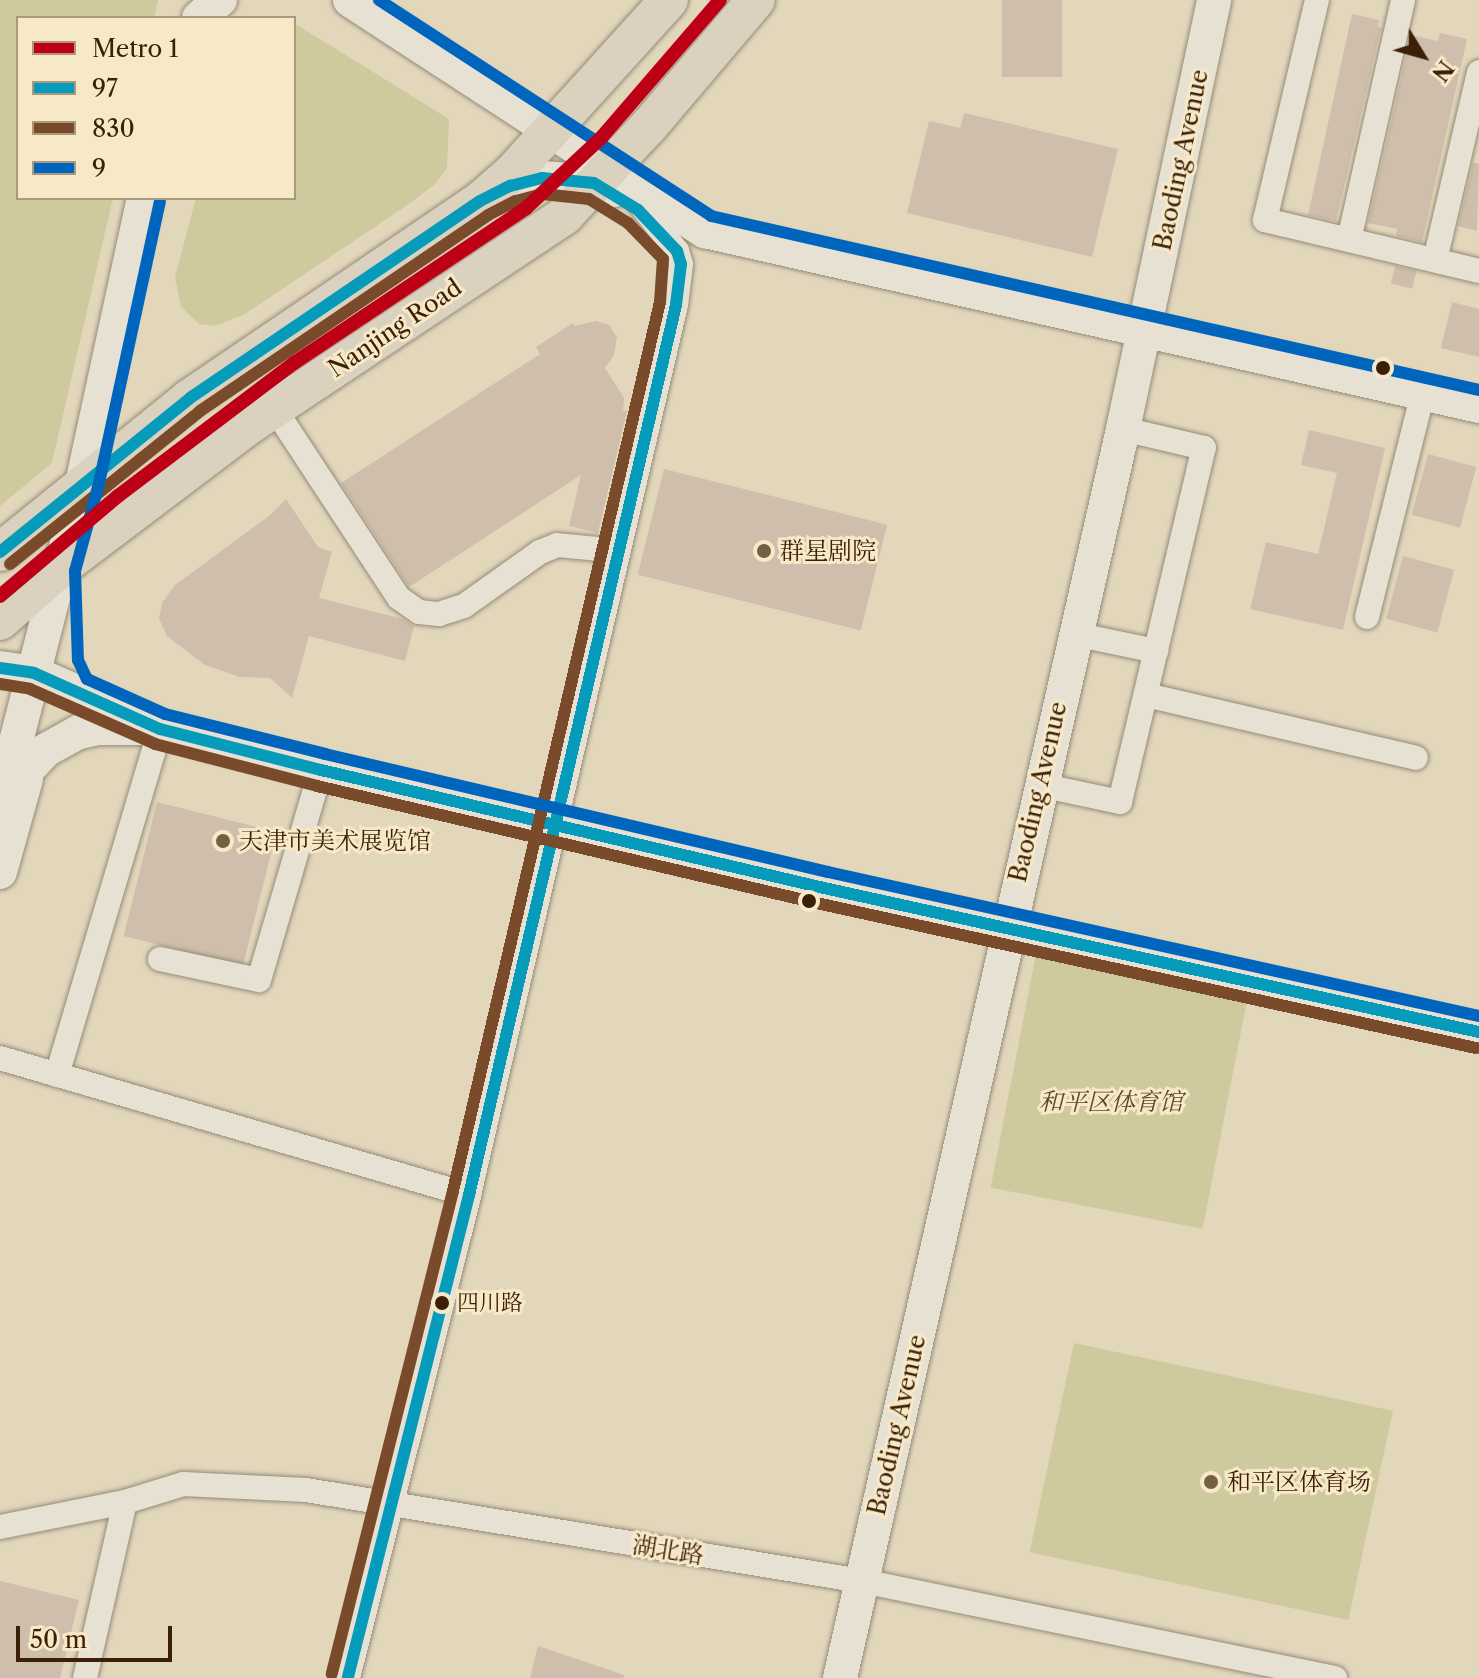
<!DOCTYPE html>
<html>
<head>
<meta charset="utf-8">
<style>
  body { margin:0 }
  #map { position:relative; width:1479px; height:1678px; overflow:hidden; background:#e2d7bb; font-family:"Libre Caslon Text","Noto Serif SC",serif }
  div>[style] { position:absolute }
  .green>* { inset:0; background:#cfca9e; transform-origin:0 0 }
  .building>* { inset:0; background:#cebeab; transform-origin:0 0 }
  .roads { filter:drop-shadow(0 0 2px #958b78) drop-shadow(0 0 2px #958b78) }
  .street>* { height:24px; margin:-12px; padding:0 12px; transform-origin:12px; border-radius:12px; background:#e7e1d3 }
  .secondary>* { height:34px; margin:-17px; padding:0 17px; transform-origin:17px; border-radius:17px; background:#e7e1d3 }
  .primary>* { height:38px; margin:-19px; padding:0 19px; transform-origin:19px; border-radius:19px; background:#dad1be }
  .bus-1>* { height:12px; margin:-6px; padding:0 6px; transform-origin:6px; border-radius:6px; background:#069bba }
  .bus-2>* { height:12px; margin:-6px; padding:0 6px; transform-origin:6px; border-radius:6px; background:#7a4b2a }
  .bus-3>* { height:12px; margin:-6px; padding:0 6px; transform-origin:6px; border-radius:6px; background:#0065bd }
  .metro-1>* { height:14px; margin:-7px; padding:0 7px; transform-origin:7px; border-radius:7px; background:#bd0016 }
  .dots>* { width:22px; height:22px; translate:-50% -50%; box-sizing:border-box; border:4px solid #f7e9c8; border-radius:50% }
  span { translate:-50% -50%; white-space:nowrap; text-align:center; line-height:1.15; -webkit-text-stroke:6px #f7e9c8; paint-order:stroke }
  .bus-label { font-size:22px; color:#3b1f06 }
  .left { translate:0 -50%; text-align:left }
  .street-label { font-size:24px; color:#3b1f06 }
  .poi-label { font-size:24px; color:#3b1f06 }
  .park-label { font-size:24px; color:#5c4726; font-style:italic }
  .legend { position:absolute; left:16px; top:16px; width:280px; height:184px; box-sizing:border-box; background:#f7e9c8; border:2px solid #ac987a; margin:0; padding:10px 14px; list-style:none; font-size:24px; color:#3b1f06 }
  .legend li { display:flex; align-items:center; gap:16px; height:40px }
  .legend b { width:40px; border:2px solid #ac987a }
  .north { position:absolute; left:1383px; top:16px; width:80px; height:80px; -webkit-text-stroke:6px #f7e9c8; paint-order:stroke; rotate:127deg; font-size:22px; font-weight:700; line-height:32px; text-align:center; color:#3b1f06 }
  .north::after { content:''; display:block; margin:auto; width:28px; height:36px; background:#3b1f06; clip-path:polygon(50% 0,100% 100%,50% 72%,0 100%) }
  .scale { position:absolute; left:16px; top:1626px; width:156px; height:36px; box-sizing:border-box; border:4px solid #3b1f06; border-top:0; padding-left:10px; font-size:24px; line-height:28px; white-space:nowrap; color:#3b1f06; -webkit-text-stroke:6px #f7e9c8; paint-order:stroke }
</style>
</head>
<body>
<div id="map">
  <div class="green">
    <div style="clip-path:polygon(0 0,158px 0,154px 18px,18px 18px,18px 198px,113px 198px,52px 463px,0 506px)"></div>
    <div style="clip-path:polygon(294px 23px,449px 119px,447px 168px,434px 185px,406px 206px,245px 314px,215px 326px,199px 324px,181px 307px,175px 277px,196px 198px,294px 198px)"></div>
    <div style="left:1036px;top:954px;width:216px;height:238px;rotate:11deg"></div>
    <div style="left:1074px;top:1343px;width:326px;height:214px;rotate:12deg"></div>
  </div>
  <div class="building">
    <div style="left:1002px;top:0;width:60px;height:77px"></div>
    <div style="clip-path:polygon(1352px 14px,1379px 20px,1378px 27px,1381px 28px,1336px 221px,1308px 215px)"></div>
    <div style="clip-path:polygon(1440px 33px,1467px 39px,1422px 242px,1396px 236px,1397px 229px,1368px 223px,1411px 35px,1438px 41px)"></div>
    <div style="clip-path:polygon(964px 113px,1118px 149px,1092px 257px,907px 213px,929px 121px,960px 128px)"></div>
    <div style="clip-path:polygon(1473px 163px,1479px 163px,1477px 231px,1458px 226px)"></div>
    <div style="left:1395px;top:266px;width:22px;height:18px;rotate:13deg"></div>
    <div style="clip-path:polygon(1452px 302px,1479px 309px,1479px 357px,1441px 348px)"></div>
    <div style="clip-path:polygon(596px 321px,609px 325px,617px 337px,614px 355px,605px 368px,624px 398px,623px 410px,627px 411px,598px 533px,569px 526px,581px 475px,409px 587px,341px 483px,540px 354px,536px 347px,573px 323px,575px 326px)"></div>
    <div style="clip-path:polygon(1309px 430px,1385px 448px,1343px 630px,1250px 609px,1266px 542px,1318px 554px,1337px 473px,1301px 465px)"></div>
    <div style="left:1428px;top:454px;width:50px;height:63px;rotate:15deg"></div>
    <div style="left:664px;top:469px;width:230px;height:109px;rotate:14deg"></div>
    <div style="clip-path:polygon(286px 499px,318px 547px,332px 552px,319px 598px,403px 619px,414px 626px,405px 661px,309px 636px,292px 698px,270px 678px,240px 677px,205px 665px,167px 636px,159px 619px,162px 603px,175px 585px,269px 516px)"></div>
    <div style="left:1403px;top:556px;width:53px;height:65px;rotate:15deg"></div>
    <div style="left:157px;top:802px;width:123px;height:138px;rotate:14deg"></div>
    <div style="clip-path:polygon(0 1581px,79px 1600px,60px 1678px,0 1678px)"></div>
    <div style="clip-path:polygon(538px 1646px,624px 1675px,624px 1678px,530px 1678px)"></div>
  </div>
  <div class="roads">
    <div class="street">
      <div style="left:1317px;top:0;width:226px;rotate:103.3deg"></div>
      <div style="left:1265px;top:220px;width:220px;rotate:13.4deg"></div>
      <div style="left:1349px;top:240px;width:246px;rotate:-77.3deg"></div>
      <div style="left:1435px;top:260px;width:193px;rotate:-76.8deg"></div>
      <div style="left:274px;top:408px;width:227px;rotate:56.7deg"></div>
      <div style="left:399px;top:598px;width:24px;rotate:35deg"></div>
      <div style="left:419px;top:612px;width:20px;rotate:6deg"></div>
      <div style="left:439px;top:614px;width:26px;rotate:-18deg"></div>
      <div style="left:464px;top:606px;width:93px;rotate:-35.4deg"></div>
      <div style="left:540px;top:552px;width:18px;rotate:-22deg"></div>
      <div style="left:557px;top:545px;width:62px;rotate:5.5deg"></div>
      <div style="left:1367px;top:617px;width:232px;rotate:-76deg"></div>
      <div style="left:1074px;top:634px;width:84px;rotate:11.7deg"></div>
      <div style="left:1146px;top:695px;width:277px;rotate:13.1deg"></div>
      <div style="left:1040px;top:785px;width:82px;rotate:12deg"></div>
      <div style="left:1120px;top:802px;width:364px;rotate:-76.7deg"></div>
      <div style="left:1204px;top:448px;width:83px;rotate:-166.8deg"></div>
      <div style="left:160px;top:959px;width:101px;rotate:12deg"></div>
      <div style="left:259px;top:980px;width:219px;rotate:-73.6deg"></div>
      <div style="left:0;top:1058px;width:489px;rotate:16.3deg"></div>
      <div style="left:57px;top:1075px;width:361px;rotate:-73.4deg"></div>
      <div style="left:0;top:1527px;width:127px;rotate:-11.3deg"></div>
      <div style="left:125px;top:1502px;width:61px;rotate:-17.2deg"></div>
      <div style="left:183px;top:1484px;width:123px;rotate:2.8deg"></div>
      <div style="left:306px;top:1490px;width:563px;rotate:9.3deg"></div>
      <div style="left:862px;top:1581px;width:483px;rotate:11.6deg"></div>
      <div style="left:85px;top:1678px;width:180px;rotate:-77.2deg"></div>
      <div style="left:348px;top:1678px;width:498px;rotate:-75.9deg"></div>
      <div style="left:469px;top:1195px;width:914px;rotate:-76.91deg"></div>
      <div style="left:676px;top:305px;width:41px;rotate:-83deg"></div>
      <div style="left:681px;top:264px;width:14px;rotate:-107deg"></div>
      <div style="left:677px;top:251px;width:75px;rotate:-128.5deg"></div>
    </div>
    <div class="secondary">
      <div style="left:350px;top:0;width:424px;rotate:33.1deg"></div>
      <div style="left:705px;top:231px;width:794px;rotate:12.74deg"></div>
      <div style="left:199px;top:18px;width:28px;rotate:-41deg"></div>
      <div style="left:489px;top:197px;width:38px;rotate:-25deg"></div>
      <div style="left:524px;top:181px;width:18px;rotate:-9deg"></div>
      <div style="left:542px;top:178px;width:40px;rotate:4.3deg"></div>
      <div style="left:582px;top:181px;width:34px;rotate:15deg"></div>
      <div style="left:0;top:668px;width:34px;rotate:8deg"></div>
      <div style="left:34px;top:673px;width:138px;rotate:24deg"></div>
      <div style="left:160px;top:729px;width:166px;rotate:14.3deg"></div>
      <div style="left:321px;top:770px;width:517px;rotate:13.2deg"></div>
      <div style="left:824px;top:888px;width:671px;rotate:12.4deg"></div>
      <div style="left:30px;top:767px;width:23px;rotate:-47deg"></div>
      <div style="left:46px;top:750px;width:38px;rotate:-29deg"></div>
      <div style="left:79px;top:732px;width:19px;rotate:-12deg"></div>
      <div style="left:98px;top:728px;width:41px"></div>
      <div style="left:0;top:804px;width:330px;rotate:-75.6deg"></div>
      <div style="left:82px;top:484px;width:293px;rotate:-77.8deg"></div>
      <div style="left:0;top:872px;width:97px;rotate:-74.4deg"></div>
      <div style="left:840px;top:1678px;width:1281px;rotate:-77.23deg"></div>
      <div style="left:1123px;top:429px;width:439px;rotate:-78deg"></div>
    </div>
    <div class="primary">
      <div style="left:0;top:552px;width:245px;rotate:-39deg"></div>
      <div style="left:190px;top:398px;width:351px;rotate:-34.2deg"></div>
      <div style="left:480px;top:201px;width:44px;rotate:-41.3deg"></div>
      <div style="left:513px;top:172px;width:232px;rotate:-47.8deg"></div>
      <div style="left:0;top:621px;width:79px;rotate:-41.4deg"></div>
      <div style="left:59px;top:569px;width:241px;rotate:-37.1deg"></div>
      <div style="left:251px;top:424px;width:377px;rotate:-33.6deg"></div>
      <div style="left:565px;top:215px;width:122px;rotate:-46.7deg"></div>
      <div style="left:649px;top:126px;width:165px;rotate:-49.7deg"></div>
    </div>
  </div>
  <div class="bus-1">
    <div style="left:0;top:552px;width:245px;rotate:-39deg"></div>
    <div style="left:190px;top:398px;width:351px;rotate:-34.2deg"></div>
    <div style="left:480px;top:201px;width:34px;rotate:-27deg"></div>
    <div style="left:510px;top:186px;width:33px;rotate:-14deg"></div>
    <div style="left:542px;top:178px;width:52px;rotate:5.5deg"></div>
    <div style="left:594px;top:183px;width:52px;rotate:31.5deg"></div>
    <div style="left:638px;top:210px;width:57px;rotate:46.4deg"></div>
    <div style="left:677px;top:251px;width:14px;rotate:73deg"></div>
    <div style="left:681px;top:264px;width:41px;rotate:97deg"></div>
    <div style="left:676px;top:305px;width:914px;rotate:103.09deg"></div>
    <div style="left:469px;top:1195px;width:498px;rotate:104.1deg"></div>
    <div style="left:0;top:668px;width:34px;rotate:8deg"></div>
    <div style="left:34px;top:673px;width:138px;rotate:24deg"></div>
    <div style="left:160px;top:729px;width:166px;rotate:14.3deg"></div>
    <div style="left:321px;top:770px;width:517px;rotate:13.2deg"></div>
    <div style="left:824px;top:888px;width:671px;rotate:12.4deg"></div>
  </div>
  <div class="bus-2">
    <div style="left:10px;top:564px;width:244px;rotate:-38.8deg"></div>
    <div style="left:200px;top:411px;width:348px;rotate:-34.2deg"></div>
    <div style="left:488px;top:215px;width:31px;rotate:-27deg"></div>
    <div style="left:516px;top:201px;width:28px;rotate:-15deg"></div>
    <div style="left:543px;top:194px;width:46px;rotate:6.2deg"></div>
    <div style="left:589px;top:199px;width:46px;rotate:31.6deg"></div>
    <div style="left:628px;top:223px;width:50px;rotate:45.8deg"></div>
    <div style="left:663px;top:259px;width:43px;rotate:94deg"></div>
    <div style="left:660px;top:302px;width:913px;rotate:103.11deg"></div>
    <div style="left:453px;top:1191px;width:498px;rotate:104.1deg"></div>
    <div style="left:0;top:684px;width:30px;rotate:9deg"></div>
    <div style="left:30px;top:689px;width:137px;rotate:23.7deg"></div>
    <div style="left:155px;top:744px;width:167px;rotate:14.5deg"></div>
    <div style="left:317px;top:786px;width:518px;rotate:13.18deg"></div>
    <div style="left:821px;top:904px;width:671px;rotate:12.4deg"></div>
  </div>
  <div class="bus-3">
    <div style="left:379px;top:0;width:396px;rotate:33deg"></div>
    <div style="left:711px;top:216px;width:787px;rotate:12.77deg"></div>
    <div style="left:160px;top:201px;width:293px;rotate:102.2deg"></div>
    <div style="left:98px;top:487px;width:87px;rotate:105.3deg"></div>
    <div style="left:75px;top:571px;width:89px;rotate:88.1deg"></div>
    <div style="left:78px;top:660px;width:21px;rotate:65deg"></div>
    <div style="left:87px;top:679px;width:85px;rotate:24.2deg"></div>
    <div style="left:165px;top:714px;width:165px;rotate:14deg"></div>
    <div style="left:325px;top:754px;width:517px;rotate:13.2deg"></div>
    <div style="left:828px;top:872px;width:667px;rotate:12.47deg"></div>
  </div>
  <div class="metro-1">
    <div style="left:0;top:596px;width:155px;rotate:-40.3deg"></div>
    <div style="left:118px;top:496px;width:221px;rotate:-37.1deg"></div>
    <div style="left:294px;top:363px;width:279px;rotate:-33.7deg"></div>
    <div style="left:526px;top:208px;width:103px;rotate:-43deg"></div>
    <div style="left:601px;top:138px;width:182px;rotate:-49.2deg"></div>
  </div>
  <div class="dots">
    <div style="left:1383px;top:368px;background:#3b1f06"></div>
    <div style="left:764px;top:551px;background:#755f45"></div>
    <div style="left:223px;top:841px;background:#755f45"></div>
    <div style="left:809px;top:901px;background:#3b1f06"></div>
    <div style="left:442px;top:1303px;background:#3b1f06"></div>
    <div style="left:1211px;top:1482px;background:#755f45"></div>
  </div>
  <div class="bus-label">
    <span class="left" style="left:457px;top:1303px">四川路</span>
  </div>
  <div class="street-label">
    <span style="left:1181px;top:160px;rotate:-78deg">Baoding Avenue</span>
    <span style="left:395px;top:328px;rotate:-34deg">Nanjing Road</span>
    <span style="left:1038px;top:792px;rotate:-77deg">Baoding Avenue</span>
    <span style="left:897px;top:1425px;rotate:-77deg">Baoding Avenue</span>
    <span style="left:668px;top:1550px;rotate:9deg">湖北路</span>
  </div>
  <div class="poi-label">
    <span class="left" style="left:780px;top:551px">群星剧院</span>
    <span class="left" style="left:239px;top:841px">天津市美术展览馆</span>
    <span class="left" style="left:1227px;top:1482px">和平区体育场</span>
  </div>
  <div class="park-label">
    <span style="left:1111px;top:1102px">和平区体育馆</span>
  </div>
  <ul class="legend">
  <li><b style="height:10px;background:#bd0016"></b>Metro 1</li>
  <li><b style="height:10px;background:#069bba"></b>97</li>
  <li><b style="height:10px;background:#7a4b2a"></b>830</li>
  <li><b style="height:10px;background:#0065bd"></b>9</li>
  </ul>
  <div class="north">N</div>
  <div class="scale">50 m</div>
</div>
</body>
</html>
